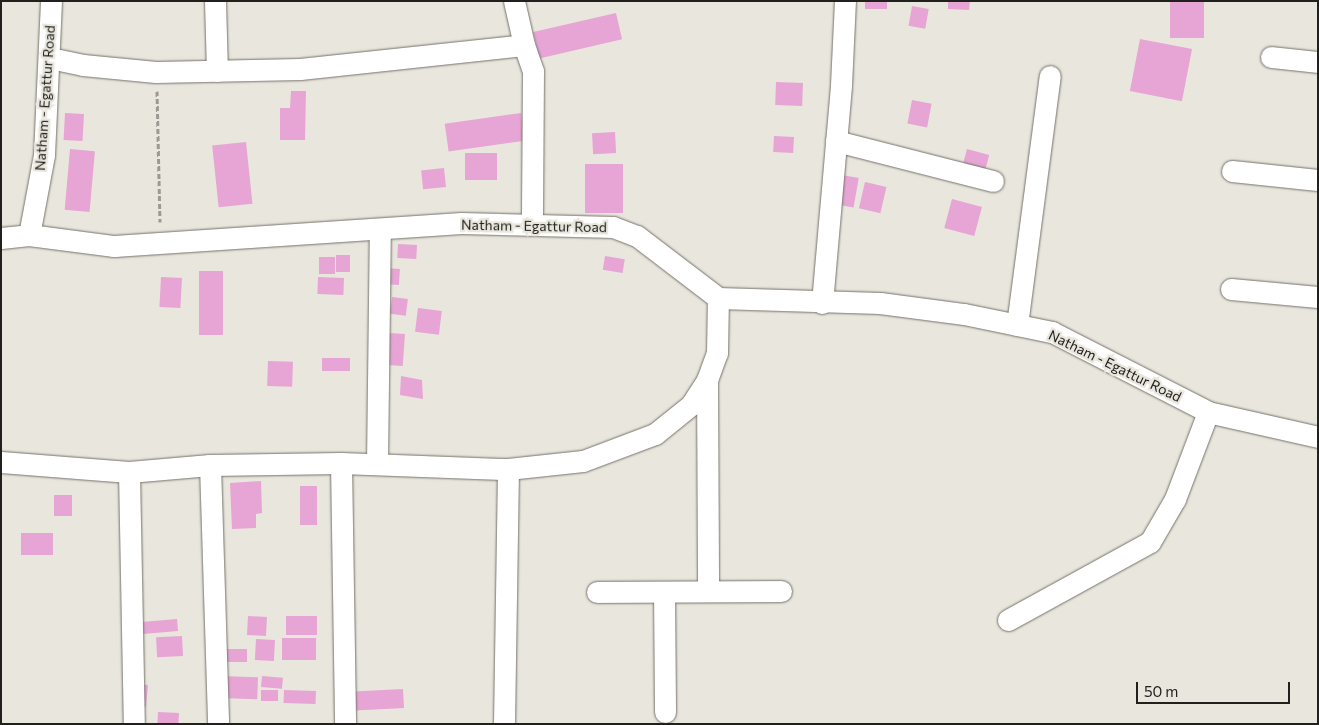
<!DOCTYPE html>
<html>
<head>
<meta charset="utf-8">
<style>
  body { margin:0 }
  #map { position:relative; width:1319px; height:725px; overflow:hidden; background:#e9e6dd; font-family:Commissioner,sans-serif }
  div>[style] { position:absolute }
  .building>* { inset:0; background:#e6a5d4; transform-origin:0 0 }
  .path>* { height:3px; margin-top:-1.5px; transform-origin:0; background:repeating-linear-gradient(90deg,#9b9993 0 5px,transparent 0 7.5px) }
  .roads { filter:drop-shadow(0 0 1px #75726a) drop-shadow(0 0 1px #75726a) }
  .minor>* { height:21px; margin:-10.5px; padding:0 10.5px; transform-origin:10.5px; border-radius:10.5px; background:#fff }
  span { translate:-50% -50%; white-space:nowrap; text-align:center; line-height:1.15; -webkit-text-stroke:4.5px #e9e6dd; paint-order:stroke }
  .street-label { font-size:14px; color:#21201d }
  .frame { position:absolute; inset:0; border:2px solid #21201d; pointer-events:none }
  .scale { position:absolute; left:1136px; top:682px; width:154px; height:22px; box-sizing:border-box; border:2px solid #21201d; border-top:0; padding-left:6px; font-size:15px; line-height:18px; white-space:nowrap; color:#21201d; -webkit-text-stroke:4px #e9e6dd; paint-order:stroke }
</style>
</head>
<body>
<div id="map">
  <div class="building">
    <div style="left:865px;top:1px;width:22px;height:8px"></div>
    <div style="clip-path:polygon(948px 1px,970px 1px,969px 10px,948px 9px)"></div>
    <div style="left:1170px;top:1px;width:34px;height:37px"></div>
    <div style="left:912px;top:6px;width:17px;height:20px;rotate:10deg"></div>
    <div style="left:616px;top:13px;width:27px;height:85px;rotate:77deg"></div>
    <div style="left:1140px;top:39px;width:53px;height:53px;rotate:11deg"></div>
    <div style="left:776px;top:82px;width:27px;height:23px;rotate:2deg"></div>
    <div style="clip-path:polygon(291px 91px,306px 91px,305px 140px,280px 140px,280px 108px,290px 108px)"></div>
    <div style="left:912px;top:100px;width:20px;height:24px;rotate:11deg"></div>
    <div style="left:65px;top:113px;width:19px;height:27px;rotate:3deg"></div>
    <div style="left:521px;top:113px;width:28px;height:77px;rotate:82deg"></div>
    <div style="left:615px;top:132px;width:21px;height:23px;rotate:87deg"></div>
    <div style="left:774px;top:136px;width:20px;height:16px;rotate:3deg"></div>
    <div style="left:246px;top:142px;width:62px;height:34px;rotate:84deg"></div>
    <div style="left:70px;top:149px;width:25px;height:61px;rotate:5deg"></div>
    <div style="left:967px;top:149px;width:23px;height:16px;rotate:15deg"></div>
    <div style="left:465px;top:153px;width:32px;height:27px"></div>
    <div style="left:585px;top:164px;width:38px;height:49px"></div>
    <div style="left:444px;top:168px;width:19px;height:23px;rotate:84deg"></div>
    <div style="left:842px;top:175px;width:17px;height:30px;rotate:10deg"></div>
    <div style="left:865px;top:182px;width:22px;height:27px;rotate:13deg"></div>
    <div style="left:952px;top:199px;width:31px;height:30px;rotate:15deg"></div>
    <div style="left:398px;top:244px;width:19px;height:14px;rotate:3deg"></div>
    <div style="left:350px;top:255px;width:17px;height:14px;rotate:90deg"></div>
    <div style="left:605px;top:256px;width:20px;height:14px;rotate:9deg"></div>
    <div style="left:319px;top:257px;width:16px;height:17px"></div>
    <div style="left:384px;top:268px;width:16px;height:16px;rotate:4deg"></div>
    <div style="left:199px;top:271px;width:24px;height:64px"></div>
    <div style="left:161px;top:277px;width:21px;height:30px;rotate:3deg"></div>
    <div style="left:318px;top:277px;width:26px;height:17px;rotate:2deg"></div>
    <div style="left:392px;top:297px;width:16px;height:17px;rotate:7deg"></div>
    <div style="left:418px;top:308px;width:24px;height:24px;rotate:7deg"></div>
    <div style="left:389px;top:333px;width:16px;height:32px;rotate:4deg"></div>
    <div style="left:322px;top:358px;width:28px;height:13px"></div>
    <div style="left:268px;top:361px;width:25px;height:25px;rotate:2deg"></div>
    <div style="clip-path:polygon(401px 376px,422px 380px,423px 399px,400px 395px)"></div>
    <div style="clip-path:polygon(261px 481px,262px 513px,256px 514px,256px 528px,232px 529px,230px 483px)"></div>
    <div style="left:300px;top:486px;width:17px;height:39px"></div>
    <div style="left:54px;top:495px;width:18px;height:21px"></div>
    <div style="left:21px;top:533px;width:32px;height:22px"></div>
    <div style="left:248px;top:616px;width:19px;height:19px;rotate:3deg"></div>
    <div style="left:286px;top:616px;width:31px;height:19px"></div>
    <div style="left:177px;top:619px;width:12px;height:41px;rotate:85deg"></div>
    <div style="left:182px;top:636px;width:20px;height:26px;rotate:87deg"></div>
    <div style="left:316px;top:638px;width:22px;height:34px;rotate:90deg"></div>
    <div style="left:256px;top:639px;width:19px;height:21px;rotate:3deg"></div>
    <div style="left:247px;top:649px;width:13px;height:22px;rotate:90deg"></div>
    <div style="left:222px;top:676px;width:36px;height:22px;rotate:2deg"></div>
    <div style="left:262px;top:676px;width:21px;height:11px;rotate:5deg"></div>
    <div style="left:137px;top:684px;width:11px;height:22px;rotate:5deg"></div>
    <div style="left:403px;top:689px;width:19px;height:49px;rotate:87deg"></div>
    <div style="left:261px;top:690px;width:17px;height:11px"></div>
    <div style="left:284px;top:690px;width:32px;height:13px;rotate:2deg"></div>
    <div style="left:158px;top:712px;width:21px;height:12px;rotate:3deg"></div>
  </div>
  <div class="path">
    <div style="left:157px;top:91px;width:131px;rotate:88.7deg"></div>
  </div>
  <div class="roads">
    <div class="minor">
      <div style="left:51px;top:1px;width:154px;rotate:92.6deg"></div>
      <div style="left:44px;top:155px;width:81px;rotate:100.6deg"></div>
      <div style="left:29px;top:235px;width:86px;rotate:7.4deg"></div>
      <div style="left:114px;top:246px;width:348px;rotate:-3.8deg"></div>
      <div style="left:461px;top:223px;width:152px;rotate:1.5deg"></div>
      <div style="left:613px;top:227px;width:26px;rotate:21deg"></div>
      <div style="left:637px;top:236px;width:102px;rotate:37.4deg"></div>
      <div style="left:718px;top:298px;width:162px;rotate:1.8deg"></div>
      <div style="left:880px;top:303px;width:85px;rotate:7.5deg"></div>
      <div style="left:964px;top:314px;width:90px;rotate:11.6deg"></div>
      <div style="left:1052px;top:332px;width:175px;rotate:27.1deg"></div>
      <div style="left:1208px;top:412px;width:113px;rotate:12.8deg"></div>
      <div style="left:215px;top:1px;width:70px;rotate:88.4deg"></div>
      <div style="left:514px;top:1px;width:45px;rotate:77.2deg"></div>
      <div style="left:1271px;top:57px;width:47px;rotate:6.1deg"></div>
      <div style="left:50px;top:58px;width:34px;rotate:12deg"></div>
      <div style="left:83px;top:65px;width:73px;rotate:5.5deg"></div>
      <div style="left:156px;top:72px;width:144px;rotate:-1.2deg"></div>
      <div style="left:300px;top:69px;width:225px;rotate:-6.1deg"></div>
      <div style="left:524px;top:45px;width:28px;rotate:71deg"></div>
      <div style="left:533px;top:71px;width:153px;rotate:90.4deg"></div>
      <div style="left:836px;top:141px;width:162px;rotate:14.3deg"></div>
      <div style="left:1232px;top:171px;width:86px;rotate:6deg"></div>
      <div style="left:1px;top:238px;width:28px;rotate:-6deg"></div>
      <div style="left:1231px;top:289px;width:87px;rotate:5.3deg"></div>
      <div style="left:822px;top:303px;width:219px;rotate:-85deg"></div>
      <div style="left:841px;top:85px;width:84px;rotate:-87.3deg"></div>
      <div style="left:1017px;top:325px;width:251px;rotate:-82.5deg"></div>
      <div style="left:707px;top:380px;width:211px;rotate:89.7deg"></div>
      <div style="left:1px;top:462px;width:128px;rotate:4.5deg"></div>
      <div style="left:129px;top:472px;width:81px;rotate:-4.9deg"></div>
      <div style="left:210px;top:465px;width:131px;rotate:-0.9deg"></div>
      <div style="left:341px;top:463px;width:167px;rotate:2.1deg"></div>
      <div style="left:508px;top:469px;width:75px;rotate:-6.1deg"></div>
      <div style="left:583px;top:461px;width:77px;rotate:-20.6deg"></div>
      <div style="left:655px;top:434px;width:46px;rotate:-38.9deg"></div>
      <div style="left:691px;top:405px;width:30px;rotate:-57deg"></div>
      <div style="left:707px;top:380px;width:29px;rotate:-70deg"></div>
      <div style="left:717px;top:353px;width:55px;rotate:-89deg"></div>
      <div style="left:341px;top:463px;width:261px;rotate:89.1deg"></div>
      <div style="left:377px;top:464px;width:235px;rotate:-89.3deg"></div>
      <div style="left:210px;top:465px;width:259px;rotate:88.2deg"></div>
      <div style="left:129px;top:472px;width:252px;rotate:88.9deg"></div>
      <div style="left:597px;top:592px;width:184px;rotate:-0.3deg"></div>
      <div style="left:664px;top:592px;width:120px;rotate:89.5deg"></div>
      <div style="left:1008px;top:620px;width:162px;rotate:-28.8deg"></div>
      <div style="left:1150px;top:542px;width:50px;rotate:-59.8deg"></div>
      <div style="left:1175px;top:499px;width:93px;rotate:-69.2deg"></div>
      <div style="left:504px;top:724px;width:255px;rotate:-89.1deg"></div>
    </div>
  </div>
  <div class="street-label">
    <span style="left:45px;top:98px;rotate:-86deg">Natham - Egattur Road</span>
    <span style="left:534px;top:226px;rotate:1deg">Natham - Egattur Road</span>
    <span style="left:1115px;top:366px;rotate:26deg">Natham - Egattur Road</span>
  </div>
  <div class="frame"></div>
  <div class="scale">50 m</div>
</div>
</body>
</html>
